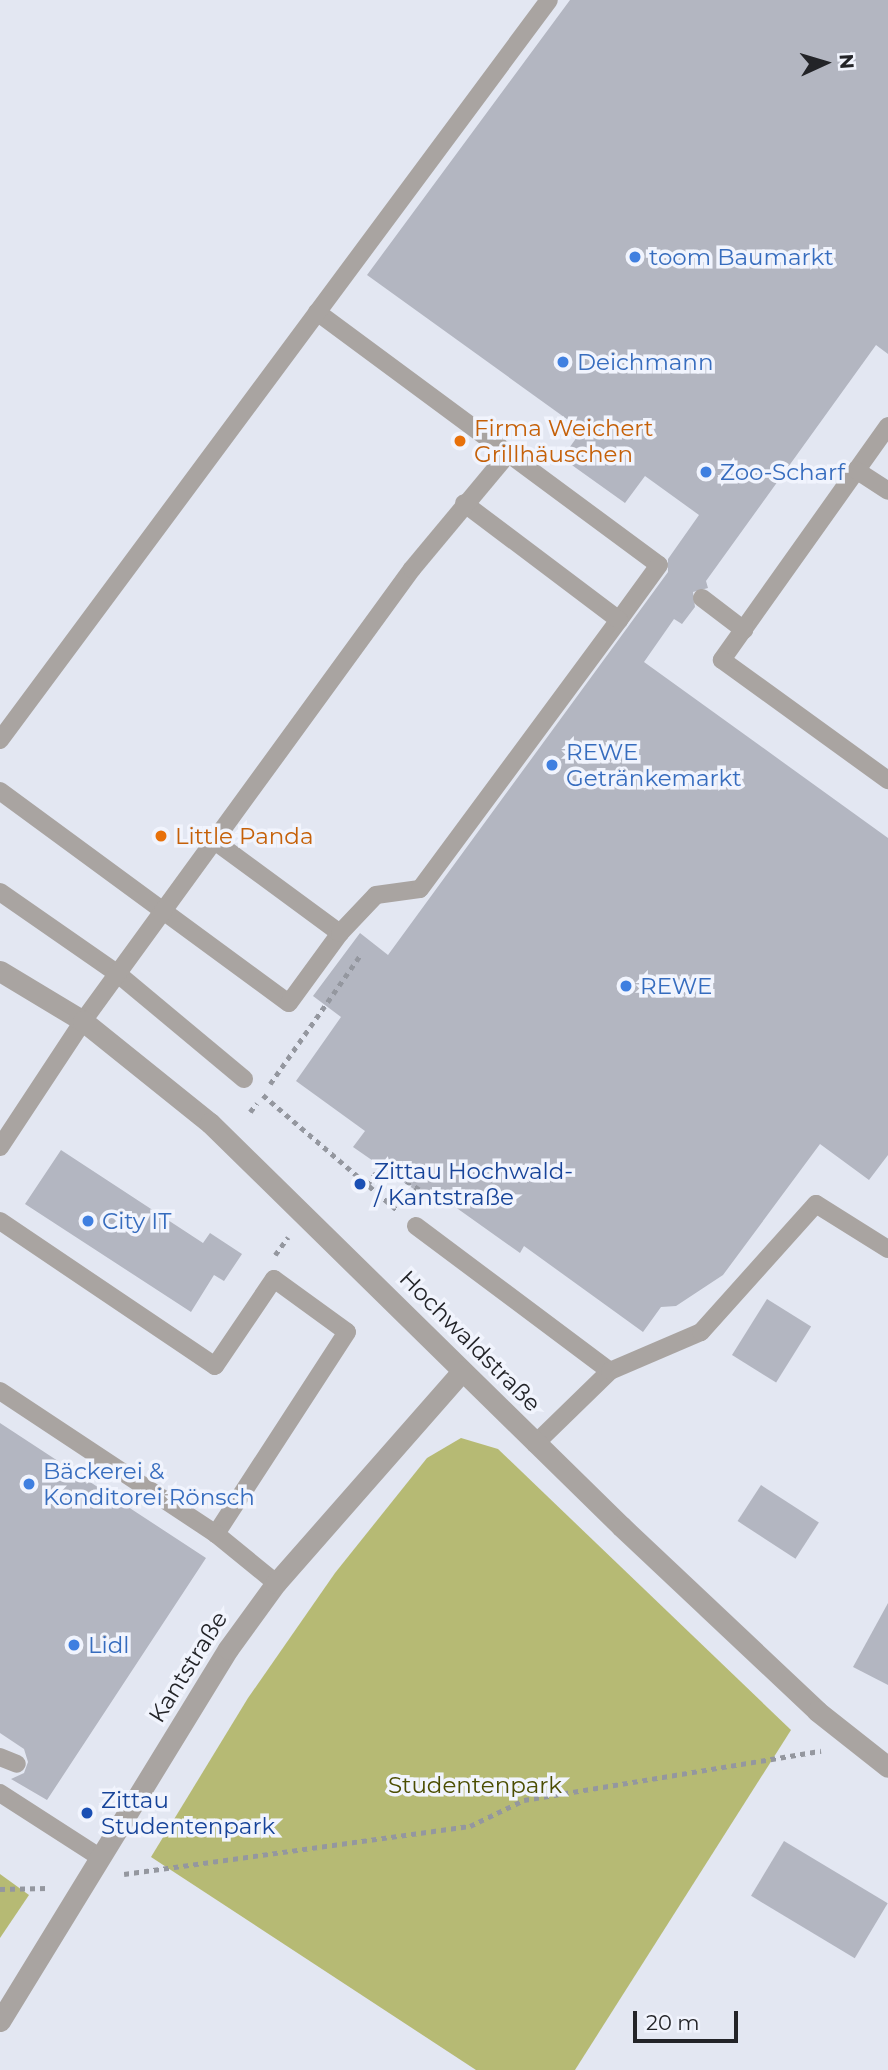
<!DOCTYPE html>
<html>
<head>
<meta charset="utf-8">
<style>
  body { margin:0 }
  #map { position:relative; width:888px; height:2070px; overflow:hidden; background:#e3e7f2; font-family:Montserrat,sans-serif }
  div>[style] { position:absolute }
  .green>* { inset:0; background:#b6ba74 }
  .building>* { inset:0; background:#b3b6c1; transform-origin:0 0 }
  .path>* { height:4.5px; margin-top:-2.25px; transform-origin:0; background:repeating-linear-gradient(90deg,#94979f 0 5px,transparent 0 10px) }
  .service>* { height:18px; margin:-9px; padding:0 9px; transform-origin:9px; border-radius:9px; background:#a9a4a1 }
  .minor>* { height:21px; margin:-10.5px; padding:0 10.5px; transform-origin:10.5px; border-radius:10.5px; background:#a9a4a1 }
  .dots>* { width:19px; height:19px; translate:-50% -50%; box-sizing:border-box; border:4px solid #f1f4fd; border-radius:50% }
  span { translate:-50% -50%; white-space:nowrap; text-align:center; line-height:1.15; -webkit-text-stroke:7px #f1f4fd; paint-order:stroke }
  .shop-label { font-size:23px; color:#366cbe }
  .left { translate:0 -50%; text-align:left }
  .food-label { font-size:23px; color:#c56008 }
  .transit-label { font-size:23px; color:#164399 }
  .street-label { font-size:23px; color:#232428 }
  .park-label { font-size:23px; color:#4b4d02 }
  .north { position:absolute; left:790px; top:28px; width:70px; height:70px; -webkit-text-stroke:5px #f1f4fd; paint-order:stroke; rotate:86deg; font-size:19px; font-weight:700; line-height:28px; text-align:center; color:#232428 }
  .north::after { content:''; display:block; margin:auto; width:24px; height:32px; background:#232428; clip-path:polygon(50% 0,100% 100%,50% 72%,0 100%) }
  .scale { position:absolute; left:633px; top:2011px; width:105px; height:32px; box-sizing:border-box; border:4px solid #232428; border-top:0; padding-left:9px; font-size:21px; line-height:24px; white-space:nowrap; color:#232428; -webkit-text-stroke:5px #f1f4fd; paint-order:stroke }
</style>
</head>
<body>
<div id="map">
  <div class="green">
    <div style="clip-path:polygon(461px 1438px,498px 1449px,791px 1730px,575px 2070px,476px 2070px,151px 1857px,248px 1698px,335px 1573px,427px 1458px)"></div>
    <div style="clip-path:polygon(0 1874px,29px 1895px,0 1938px)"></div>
  </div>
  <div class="building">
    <div style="clip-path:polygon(570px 0,888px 0,888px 354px,876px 345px,706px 581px,708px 588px,693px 592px,695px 607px,682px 624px,674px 619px,644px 662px,888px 838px,888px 1155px,869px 1180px,820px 1144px,723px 1275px,676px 1306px,661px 1307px,643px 1332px,524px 1246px,520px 1253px,437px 1194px,431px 1201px,353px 1147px,365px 1131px,296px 1081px,341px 1017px,313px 996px,360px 933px,388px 955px,668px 572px,668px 559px,699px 515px,645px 476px,625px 503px,562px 458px,582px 430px,367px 275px)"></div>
    <div style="clip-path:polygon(61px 1150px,203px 1243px,210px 1233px,242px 1254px,224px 1281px,214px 1275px,191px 1312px,25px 1204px)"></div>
    <div style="left:767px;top:1299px;width:52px;height:66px;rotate:32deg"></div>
    <div style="clip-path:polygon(0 1423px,206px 1558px,47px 1800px,11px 1779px,24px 1773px,28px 1762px,24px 1749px,0 1733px)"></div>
    <div style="left:761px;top:1485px;width:69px;height:43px;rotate:33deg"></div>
    <div style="clip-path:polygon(888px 1603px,888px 1685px,853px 1667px)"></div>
    <div style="left:784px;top:1841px;width:121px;height:64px;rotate:31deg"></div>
  </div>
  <div class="path">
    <div style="left:270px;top:1084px;width:159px;rotate:-55deg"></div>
    <div style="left:263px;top:1095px;width:177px;rotate:40.6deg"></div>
    <div style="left:250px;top:1112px;width:11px;rotate:-52deg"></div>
    <div style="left:367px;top:1185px;width:26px;rotate:-54deg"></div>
    <div style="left:382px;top:1164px;width:65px;rotate:34.4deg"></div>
    <div style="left:436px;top:1201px;width:6px;rotate:135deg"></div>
    <div style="left:275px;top:1255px;width:22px;rotate:-54deg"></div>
    <div style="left:124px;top:1874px;width:349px;rotate:-7.9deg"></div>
    <div style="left:470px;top:1826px;width:60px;rotate:-25.7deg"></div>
    <div style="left:524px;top:1800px;width:301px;rotate:-9.4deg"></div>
    <div style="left:0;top:1889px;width:48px;rotate:-1.2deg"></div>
  </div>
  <div class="service">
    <div style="left:317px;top:312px;width:425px;rotate:36.5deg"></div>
    <div style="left:659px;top:565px;width:68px;rotate:126deg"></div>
    <div style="left:888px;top:426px;width:287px;rotate:125.4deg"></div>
    <div style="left:722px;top:660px;width:205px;rotate:35.9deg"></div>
    <div style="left:856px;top:470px;width:38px;rotate:33deg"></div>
    <div style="left:702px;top:598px;width:53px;rotate:37.3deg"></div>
    <div style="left:0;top:740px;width:921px;rotate:-53.43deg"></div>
    <div style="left:0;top:791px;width:358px;rotate:36.3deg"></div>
    <div style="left:289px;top:1003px;width:87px;rotate:-53.9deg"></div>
    <div style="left:216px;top:842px;width:154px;rotate:36.3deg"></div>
    <div style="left:340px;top:933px;width:52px;rotate:-46.5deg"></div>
    <div style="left:376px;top:895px;width:44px;rotate:-7.8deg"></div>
    <div style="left:420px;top:889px;width:335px;rotate:-53.5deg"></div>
    <div style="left:619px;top:620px;width:194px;rotate:-143deg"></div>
    <div style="left:0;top:892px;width:144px;rotate:34.8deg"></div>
    <div style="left:118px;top:974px;width:164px;rotate:39.8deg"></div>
    <div style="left:0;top:1147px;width:151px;rotate:-56.6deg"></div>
    <div style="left:83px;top:1021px;width:559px;rotate:-53.95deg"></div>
    <div style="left:412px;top:569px;width:147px;rotate:-50.2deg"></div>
    <div style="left:0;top:1221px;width:259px;rotate:34deg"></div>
    <div style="left:215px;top:1366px;width:105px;rotate:-55.9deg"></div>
    <div style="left:274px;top:1279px;width:90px;rotate:36deg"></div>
    <div style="left:347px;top:1332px;width:241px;rotate:123deg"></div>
    <div style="left:416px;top:1226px;width:242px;rotate:36.8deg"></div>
    <div style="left:0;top:1391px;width:259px;rotate:33.5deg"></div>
    <div style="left:216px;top:1534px;width:77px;rotate:39.2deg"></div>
    <div style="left:535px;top:1444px;width:105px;rotate:-44.2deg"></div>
    <div style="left:610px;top:1371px;width:99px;rotate:-23.2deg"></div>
    <div style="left:701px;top:1332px;width:172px;rotate:-48.1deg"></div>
    <div style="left:816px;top:1204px;width:85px;rotate:32deg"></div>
    <div style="left:0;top:1757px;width:18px;rotate:22deg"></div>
    <div style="left:0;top:1793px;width:120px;rotate:32.8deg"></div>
  </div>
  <div class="minor">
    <div style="left:0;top:971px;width:97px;rotate:31.1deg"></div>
    <div style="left:83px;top:1021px;width:163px;rotate:38.8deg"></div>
    <div style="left:210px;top:1123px;width:576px;rotate:44.44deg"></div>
    <div style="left:621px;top:1526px;width:270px;rotate:43.3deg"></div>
    <div style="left:817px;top:1711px;width:90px;rotate:38.3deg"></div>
    <div style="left:0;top:2021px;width:436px;rotate:-58.5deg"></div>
    <div style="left:228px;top:1649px;width:82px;rotate:-54deg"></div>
    <div style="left:276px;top:1583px;width:282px;rotate:-48.7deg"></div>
  </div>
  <div class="dots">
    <div style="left:635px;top:257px;background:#3f7fe0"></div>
    <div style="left:563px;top:362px;background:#3f7fe0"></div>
    <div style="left:460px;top:441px;background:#e8710a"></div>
    <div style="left:706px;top:472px;background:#3f7fe0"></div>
    <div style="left:552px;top:765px;background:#3f7fe0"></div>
    <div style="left:161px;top:836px;background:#e8710a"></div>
    <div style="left:626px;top:986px;background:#3f7fe0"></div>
    <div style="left:360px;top:1184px;background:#1a4fb4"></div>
    <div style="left:88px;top:1221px;background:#3f7fe0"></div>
    <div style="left:29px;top:1484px;background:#3f7fe0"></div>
    <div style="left:74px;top:1645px;background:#3f7fe0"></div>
    <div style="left:87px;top:1813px;background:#1a4fb4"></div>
  </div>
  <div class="shop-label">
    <span class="left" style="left:649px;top:257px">toom Baumarkt</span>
    <span class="left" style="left:577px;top:362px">Deichmann</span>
    <span class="left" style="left:720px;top:472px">Zoo-Scharf</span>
    <span class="left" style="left:566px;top:765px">REWE<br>Getränkemarkt</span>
    <span class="left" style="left:640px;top:986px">REWE</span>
    <span class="left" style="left:102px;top:1221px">City IT</span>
    <span class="left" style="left:43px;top:1484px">Bäckerei &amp;<br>Konditorei Rönsch</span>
    <span class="left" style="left:88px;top:1645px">Lidl</span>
  </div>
  <div class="food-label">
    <span class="left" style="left:474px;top:441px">Firma Weichert<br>Grillhäuschen</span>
    <span class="left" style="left:175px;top:836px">Little Panda</span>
  </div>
  <div class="transit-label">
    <span class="left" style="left:374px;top:1184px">Zittau Hochwald-<br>/ Kantstraße</span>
    <span class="left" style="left:101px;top:1813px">Zittau<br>Studentenpark</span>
  </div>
  <div class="street-label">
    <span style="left:470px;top:1341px;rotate:45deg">Hochwaldstraße</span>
    <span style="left:188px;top:1667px;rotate:-58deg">Kantstraße</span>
  </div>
  <div class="park-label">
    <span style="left:475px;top:1785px">Studentenpark</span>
  </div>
  <div class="north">N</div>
  <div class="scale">20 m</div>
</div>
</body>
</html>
